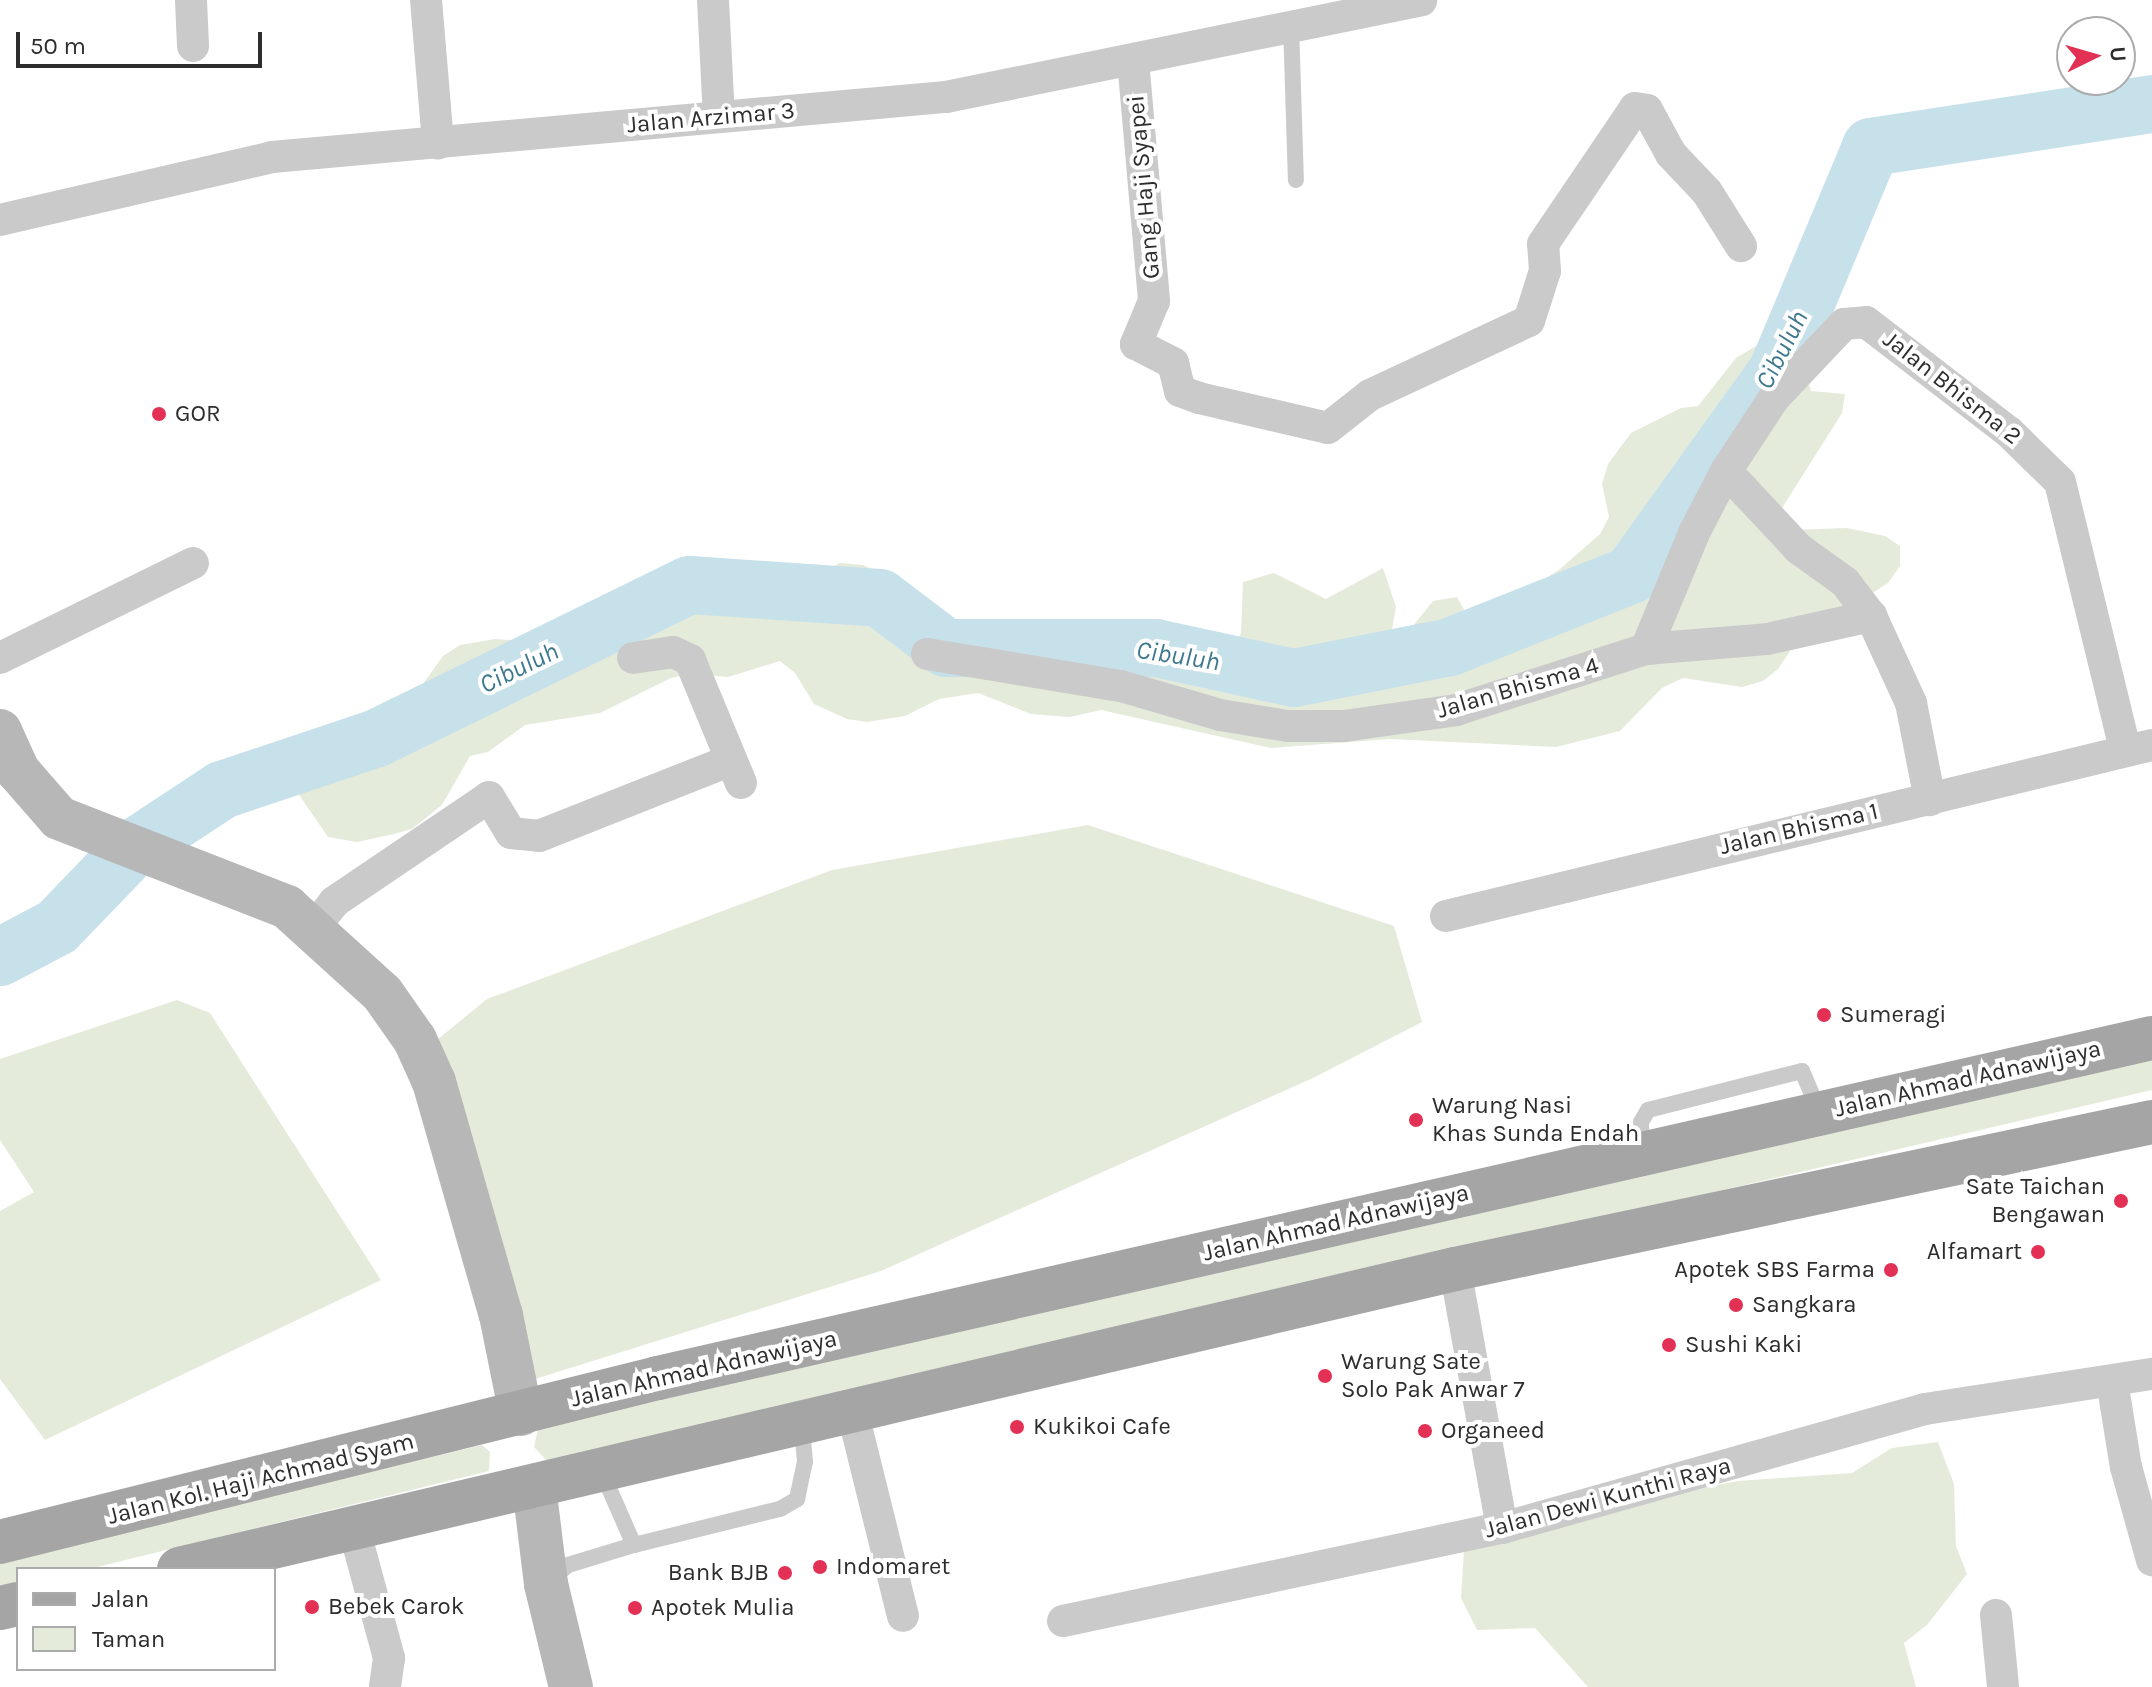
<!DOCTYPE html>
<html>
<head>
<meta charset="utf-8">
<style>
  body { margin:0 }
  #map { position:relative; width:2152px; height:1687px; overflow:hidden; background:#fff; font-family:Karla,sans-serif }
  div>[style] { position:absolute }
  .green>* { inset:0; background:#e5ebdb }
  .river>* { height:58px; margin:-29px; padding:0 29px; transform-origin:29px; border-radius:29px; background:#c7e1eb }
  .lane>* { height:16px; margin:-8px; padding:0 8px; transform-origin:8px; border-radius:8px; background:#cacaca }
  .street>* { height:32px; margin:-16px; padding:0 16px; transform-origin:16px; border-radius:16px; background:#cacaca }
  .secondary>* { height:44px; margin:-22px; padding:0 22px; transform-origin:22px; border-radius:22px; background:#b7b7b7 }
  .primary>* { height:44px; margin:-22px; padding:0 22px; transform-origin:22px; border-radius:22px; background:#a5a5a5 }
  .dots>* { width:22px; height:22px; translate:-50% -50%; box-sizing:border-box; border:4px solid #fff; border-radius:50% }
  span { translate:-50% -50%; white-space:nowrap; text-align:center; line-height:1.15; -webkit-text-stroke:8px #fff; paint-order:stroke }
  .street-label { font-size:24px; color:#2d2d2d }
  .poi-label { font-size:24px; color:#2d2d2d }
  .left { translate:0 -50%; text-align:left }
  .right { translate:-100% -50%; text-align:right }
  .water-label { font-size:26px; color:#3d788e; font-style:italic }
  .legend { position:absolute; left:16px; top:1567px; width:260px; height:104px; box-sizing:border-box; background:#fff; border:2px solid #ababab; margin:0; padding:10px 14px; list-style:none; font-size:24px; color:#2d2d2d }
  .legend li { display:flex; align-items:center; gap:16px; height:40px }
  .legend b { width:40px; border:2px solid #ababab }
  .north { position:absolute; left:2056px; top:16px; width:80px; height:80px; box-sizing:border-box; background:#fff; border:2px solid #ababab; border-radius:50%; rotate:85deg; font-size:22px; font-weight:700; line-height:32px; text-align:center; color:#2d2d2d }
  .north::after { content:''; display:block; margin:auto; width:28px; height:36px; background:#e23154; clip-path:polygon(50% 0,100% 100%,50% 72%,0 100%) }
  .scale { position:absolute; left:16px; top:32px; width:246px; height:36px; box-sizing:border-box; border:4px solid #2d2d2d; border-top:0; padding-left:10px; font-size:24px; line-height:28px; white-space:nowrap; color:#2d2d2d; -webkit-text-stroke:6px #fff; paint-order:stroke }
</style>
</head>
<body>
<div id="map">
  <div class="green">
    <div style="clip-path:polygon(1785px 338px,1804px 340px,1811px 357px,1806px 374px,1811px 391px,1845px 394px,1842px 413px,1777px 516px,1789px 530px,1847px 528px,1885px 536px,1900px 546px,1900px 566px,1888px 583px,1868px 596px,1812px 618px,1778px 669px,1763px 681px,1742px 687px,1683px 678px,1662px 688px,1620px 731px,1556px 747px,1390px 739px,1271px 748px,1101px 710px,1070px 717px,1031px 714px,978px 693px,939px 699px,905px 716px,867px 722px,847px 719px,814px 704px,795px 673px,780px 661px,728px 677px,690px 674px,671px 678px,600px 713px,525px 725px,488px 752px,470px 756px,442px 805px,412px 829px,394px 834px,357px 842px,328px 837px,295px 789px,291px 768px,303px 755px,337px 743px,415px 695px,443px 656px,460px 645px,495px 639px,529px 641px,562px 619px,615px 611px,701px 573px,771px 562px,825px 571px,840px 563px,863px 565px,883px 574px,876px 611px,912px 645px,950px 644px,1077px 666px,1086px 633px,1149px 653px,1175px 681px,1229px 675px,1229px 655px,1241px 633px,1243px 582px,1274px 573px,1326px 599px,1383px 568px,1396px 607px,1387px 658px,1433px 601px,1457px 597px,1467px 615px,1484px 613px,1501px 608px,1560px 569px,1600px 534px,1609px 517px,1602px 484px,1608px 464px,1631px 433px,1681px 408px,1698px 406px,1736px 358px,1768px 339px)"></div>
    <div style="clip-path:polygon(1088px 825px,1394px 926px,1422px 1022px,1313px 1078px,881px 1271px,535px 1379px,437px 1040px,487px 999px,832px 870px)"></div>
    <div style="clip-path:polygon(177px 1000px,210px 1013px,381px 1280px,45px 1440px,0 1379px,0 1211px,34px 1192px,0 1140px,0 1059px)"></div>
    <div style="clip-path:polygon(2152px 1042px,2152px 1090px,560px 1461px,548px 1462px,534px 1447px,538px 1429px)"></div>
    <div style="clip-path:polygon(1938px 1442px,1954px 1484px,1956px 1546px,1967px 1574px,1927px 1625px,1904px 1643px,1916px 1687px,1588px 1687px,1535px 1628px,1477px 1630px,1461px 1598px,1464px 1550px,1658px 1496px,1738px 1481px,1852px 1473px,1892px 1448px)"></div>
    <div style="clip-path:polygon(482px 1445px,490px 1452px,489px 1471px,89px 1569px,18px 1569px,18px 1586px,0 1591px,0 1561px)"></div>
  </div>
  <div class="river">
    <div style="left:0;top:957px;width:64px;rotate:-27.8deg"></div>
    <div style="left:57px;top:927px;width:107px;rotate:-46.1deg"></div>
    <div style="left:131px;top:850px;width:109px;rotate:-33.4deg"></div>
    <div style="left:222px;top:790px;width:163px;rotate:-18.5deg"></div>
    <div style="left:377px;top:738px;width:348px;rotate:-26.1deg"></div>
    <div style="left:690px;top:585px;width:190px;rotate:3.9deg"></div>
    <div style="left:880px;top:598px;width:83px;rotate:37.1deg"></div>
    <div style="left:946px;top:648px;width:210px"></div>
    <div style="left:1156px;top:648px;width:141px;rotate:12.3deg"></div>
    <div style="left:1294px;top:678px;width:159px;rotate:-11.2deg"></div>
    <div style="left:1450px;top:647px;width:195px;rotate:-21.7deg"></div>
    <div style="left:1631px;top:575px;width:250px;rotate:-54.3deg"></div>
    <div style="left:1777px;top:372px;width:244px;rotate:-67.3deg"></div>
    <div style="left:1871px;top:147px;width:284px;rotate:-8.7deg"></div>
  </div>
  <div class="lane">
    <div style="left:1291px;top:24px;width:156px;rotate:88.2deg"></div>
    <div style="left:1642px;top:1152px;width:30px;rotate:-92deg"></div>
    <div style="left:1641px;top:1122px;width:14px;rotate:-60deg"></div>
    <div style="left:1648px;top:1110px;width:159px;rotate:-14.2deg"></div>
    <div style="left:1802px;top:1071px;width:46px;rotate:66.8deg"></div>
    <div style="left:601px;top:1470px;width:82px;rotate:66.3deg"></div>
    <div style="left:634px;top:1545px;width:150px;rotate:-13.9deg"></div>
    <div style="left:780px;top:1509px;width:20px;rotate:-30deg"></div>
    <div style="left:797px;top:1499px;width:38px;rotate:-78deg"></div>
    <div style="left:805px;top:1462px;width:38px;rotate:-95deg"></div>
    <div style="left:551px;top:1579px;width:22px;rotate:-39deg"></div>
    <div style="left:568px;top:1565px;width:69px;rotate:-16.9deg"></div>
  </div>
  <div class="street">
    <div style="left:191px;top:0;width:46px;rotate:87.5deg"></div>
    <div style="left:426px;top:0;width:144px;rotate:85.2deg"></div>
    <div style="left:713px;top:0;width:117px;rotate:87.1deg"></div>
    <div style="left:1133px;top:60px;width:242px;rotate:85deg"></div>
    <div style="left:1154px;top:301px;width:47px;rotate:112.7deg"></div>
    <div style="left:1136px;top:344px;width:42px;rotate:27.2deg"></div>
    <div style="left:1173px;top:363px;width:29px;rotate:76deg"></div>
    <div style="left:1180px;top:391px;width:20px;rotate:20deg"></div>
    <div style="left:1199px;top:398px;width:132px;rotate:13.1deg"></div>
    <div style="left:1328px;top:428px;width:53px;rotate:-38.2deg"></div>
    <div style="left:1370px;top:395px;width:175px;rotate:-25deg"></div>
    <div style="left:1529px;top:321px;width:52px;rotate:-72.3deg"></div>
    <div style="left:1545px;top:271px;width:27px;rotate:-94deg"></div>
    <div style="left:1543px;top:244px;width:164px;rotate:-55.9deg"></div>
    <div style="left:1635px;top:108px;width:12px;rotate:9deg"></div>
    <div style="left:1647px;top:110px;width:50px;rotate:61.4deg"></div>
    <div style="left:1671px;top:154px;width:52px;rotate:46.5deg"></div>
    <div style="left:1707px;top:192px;width:64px;rotate:57.8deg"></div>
    <div style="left:0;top:220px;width:279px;rotate:-13deg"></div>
    <div style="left:272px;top:157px;width:677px;rotate:-5.09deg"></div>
    <div style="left:946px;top:97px;width:485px;rotate:-11.5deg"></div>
    <div style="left:1726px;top:471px;width:107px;rotate:46.9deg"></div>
    <div style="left:1799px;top:549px;width:57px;rotate:35.7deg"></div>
    <div style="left:1845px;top:582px;width:43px;rotate:52.6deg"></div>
    <div style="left:1646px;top:649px;width:126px;rotate:-67.5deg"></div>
    <div style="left:1694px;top:533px;width:70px;rotate:-62.7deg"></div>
    <div style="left:1726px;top:471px;width:87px;rotate:-56.7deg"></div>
    <div style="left:1774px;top:398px;width:102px;rotate:-46.6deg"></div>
    <div style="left:1844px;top:324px;width:22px;rotate:-5deg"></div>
    <div style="left:1866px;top:322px;width:180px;rotate:37.6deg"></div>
    <div style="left:2009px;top:432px;width:71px;rotate:44.4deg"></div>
    <div style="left:2060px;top:482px;width:275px;rotate:76.3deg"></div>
    <div style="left:927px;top:654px;width:197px;rotate:9.4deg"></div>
    <div style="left:1121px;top:686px;width:103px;rotate:16.3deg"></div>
    <div style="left:1220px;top:715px;width:69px;rotate:9.2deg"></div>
    <div style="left:1288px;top:726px;width:56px"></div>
    <div style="left:1344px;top:726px;width:113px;rotate:-8.1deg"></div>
    <div style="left:1456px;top:710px;width:200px;rotate:-17.8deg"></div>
    <div style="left:1646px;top:649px;width:121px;rotate:-4.7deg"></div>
    <div style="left:1767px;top:639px;width:107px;rotate:-12.5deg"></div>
    <div style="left:1871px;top:616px;width:96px;rotate:65.3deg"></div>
    <div style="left:1911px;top:703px;width:99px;rotate:78.9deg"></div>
    <div style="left:0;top:658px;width:215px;rotate:-26.2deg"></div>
    <div style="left:633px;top:658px;width:40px;rotate:-8.5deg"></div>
    <div style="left:673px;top:652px;width:19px;rotate:25deg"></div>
    <div style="left:690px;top:660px;width:133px;rotate:67.5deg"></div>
    <div style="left:1446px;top:916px;width:726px;rotate:-13.62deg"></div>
    <div style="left:314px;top:928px;width:33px;rotate:-52deg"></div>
    <div style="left:334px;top:902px;width:187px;rotate:-34.1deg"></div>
    <div style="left:489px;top:797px;width:42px;rotate:58.6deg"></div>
    <div style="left:511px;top:833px;width:28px;rotate:6deg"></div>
    <div style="left:539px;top:836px;width:203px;rotate:-21.6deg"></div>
    <div style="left:1455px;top:1269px;width:263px;rotate:79.7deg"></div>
    <div style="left:2112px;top:1381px;width:87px;rotate:80.8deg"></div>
    <div style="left:2126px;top:1467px;width:97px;rotate:74.4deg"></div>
    <div style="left:852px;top:1410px;width:212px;rotate:76.1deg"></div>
    <div style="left:354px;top:1529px;width:134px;rotate:74.8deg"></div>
    <div style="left:389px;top:1658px;width:29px;rotate:98deg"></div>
    <div style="left:1996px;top:1615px;width:72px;rotate:84.4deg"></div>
    <div style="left:1063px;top:1621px;width:449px;rotate:-12deg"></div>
    <div style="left:1502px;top:1528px;width:439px;rotate:-15.7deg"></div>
    <div style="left:1925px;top:1409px;width:230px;rotate:-8.8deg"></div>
  </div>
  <div class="secondary">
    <div style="left:0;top:731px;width:44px;rotate:65.8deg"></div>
    <div style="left:18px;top:771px;width:62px;rotate:48.9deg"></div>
    <div style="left:59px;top:818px;width:245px;rotate:21.3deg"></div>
    <div style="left:287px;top:907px;width:128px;rotate:42.2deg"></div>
    <div style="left:382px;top:993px;width:57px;rotate:54.9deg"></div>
    <div style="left:415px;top:1040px;width:46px;rotate:65.7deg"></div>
    <div style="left:434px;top:1082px;width:242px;rotate:74deg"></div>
    <div style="left:501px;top:1315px;width:101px;rotate:78.6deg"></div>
    <div style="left:534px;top:1486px;width:99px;rotate:83deg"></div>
    <div style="left:546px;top:1584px;width:106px;rotate:76.4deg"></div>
  </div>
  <div class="primary">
    <div style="left:0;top:1542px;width:678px;rotate:-14deg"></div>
    <div style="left:658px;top:1378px;width:1532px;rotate:-12.82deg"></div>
    <div style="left:179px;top:1569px;width:1311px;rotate:-13.23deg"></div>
    <div style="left:1455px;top:1269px;width:712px;rotate:-11.91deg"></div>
    <div style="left:0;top:1608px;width:18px;rotate:-13deg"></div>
  </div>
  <div class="dots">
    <div style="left:159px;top:414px;background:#e23154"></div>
    <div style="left:1824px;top:1015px;background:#e23154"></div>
    <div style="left:1416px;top:1120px;background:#e23154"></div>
    <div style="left:2121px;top:1201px;background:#e23154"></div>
    <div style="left:2038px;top:1252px;background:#e23154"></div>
    <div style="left:1891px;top:1270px;background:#e23154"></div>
    <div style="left:1736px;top:1305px;background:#e23154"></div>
    <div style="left:1669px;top:1345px;background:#e23154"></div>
    <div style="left:1325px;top:1376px;background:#e23154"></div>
    <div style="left:1017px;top:1427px;background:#e23154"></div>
    <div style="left:1425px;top:1431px;background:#e23154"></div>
    <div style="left:820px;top:1567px;background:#e23154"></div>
    <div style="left:785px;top:1573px;background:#e23154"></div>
    <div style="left:312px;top:1607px;background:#e23154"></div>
    <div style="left:635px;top:1608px;background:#e23154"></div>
  </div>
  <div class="street-label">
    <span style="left:711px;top:118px;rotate:-5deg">Jalan Arzimar 3</span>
    <span style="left:1144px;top:187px;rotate:-95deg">Gang Haji Syapei</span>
    <span style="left:1952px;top:388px;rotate:38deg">Jalan Bhisma 2</span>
    <span style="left:1518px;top:688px;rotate:-16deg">Jalan Bhisma 4</span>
    <span style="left:1799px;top:829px;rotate:-13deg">Jalan Bhisma 1</span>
    <span style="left:1968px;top:1079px;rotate:-13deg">Jalan Ahmad Adnawijaya</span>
    <span style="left:1336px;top:1223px;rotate:-13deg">Jalan Ahmad Adnawijaya</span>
    <span style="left:704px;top:1369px;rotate:-13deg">Jalan Ahmad Adnawijaya</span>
    <span style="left:261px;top:1479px;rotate:-14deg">Jalan Kol. Haji Achmad Syam</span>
    <span style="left:1608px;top:1498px;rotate:-15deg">Jalan Dewi Kunthi Raya</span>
  </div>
  <div class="poi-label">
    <span class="left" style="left:175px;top:414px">GOR</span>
    <span class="left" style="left:1840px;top:1015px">Sumeragi</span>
    <span class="left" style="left:1432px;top:1120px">Warung Nasi<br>Khas Sunda Endah</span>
    <span class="right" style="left:2105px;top:1201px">Sate Taichan<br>Bengawan</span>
    <span class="right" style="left:2022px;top:1252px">Alfamart</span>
    <span class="right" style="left:1875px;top:1270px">Apotek SBS Farma</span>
    <span class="left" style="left:1752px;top:1305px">Sangkara</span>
    <span class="left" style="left:1685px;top:1345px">Sushi Kaki</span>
    <span class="left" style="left:1341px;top:1376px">Warung Sate<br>Solo Pak Anwar 7</span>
    <span class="left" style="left:1033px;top:1427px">Kukikoi Cafe</span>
    <span class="left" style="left:1441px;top:1431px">Organeed</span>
    <span class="left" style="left:836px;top:1567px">Indomaret</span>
    <span class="right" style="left:769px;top:1573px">Bank BJB</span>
    <span class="left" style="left:328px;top:1607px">Bebek Carok</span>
    <span class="left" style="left:651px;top:1608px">Apotek Mulia</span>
  </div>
  <div class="water-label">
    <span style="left:1782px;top:350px;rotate:-63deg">Cibuluh</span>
    <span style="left:1178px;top:656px;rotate:9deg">Cibuluh</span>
    <span style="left:519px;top:668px;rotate:-26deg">Cibuluh</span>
  </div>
  <ul class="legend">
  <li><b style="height:10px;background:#a5a5a5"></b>Jalan</li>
  <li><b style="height:22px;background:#e5ebdb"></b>Taman</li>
  </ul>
  <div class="north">U</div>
  <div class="scale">50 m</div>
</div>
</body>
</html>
